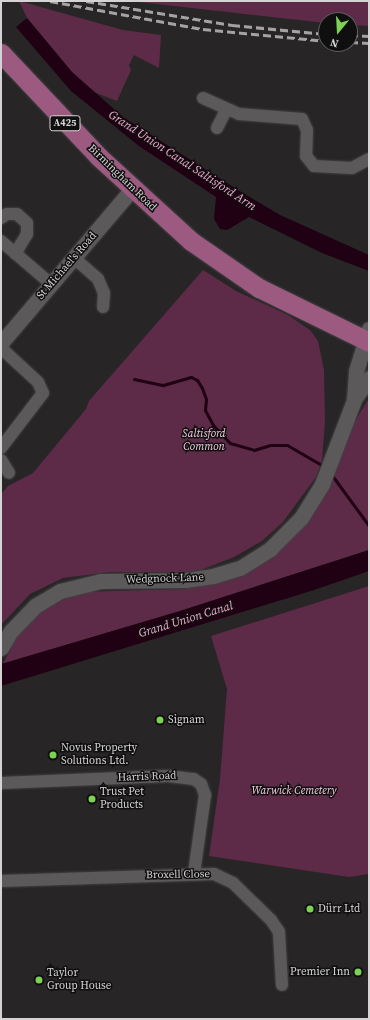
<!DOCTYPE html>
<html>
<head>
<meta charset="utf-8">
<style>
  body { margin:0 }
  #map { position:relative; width:370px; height:1020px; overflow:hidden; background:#282526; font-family:"Source Serif 4",serif }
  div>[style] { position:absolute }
  .green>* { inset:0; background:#5d2b47 }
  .water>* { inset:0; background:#1f0113 }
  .stream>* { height:3px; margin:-1.5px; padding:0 1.5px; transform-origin:1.5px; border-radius:1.5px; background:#1f0113 }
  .roads { filter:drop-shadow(0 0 1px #434142) drop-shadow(0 0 1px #434142) }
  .minor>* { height:12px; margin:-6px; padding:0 6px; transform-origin:6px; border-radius:6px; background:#5c595a }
  .tertiary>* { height:15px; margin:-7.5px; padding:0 7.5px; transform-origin:7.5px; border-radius:7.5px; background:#5c595a }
  .primary>* { height:19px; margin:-9.5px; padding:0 9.5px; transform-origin:9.5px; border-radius:9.5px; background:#9d5a80 }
  .rail>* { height:3px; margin-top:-1.5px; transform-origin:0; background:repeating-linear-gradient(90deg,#a4a2a3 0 8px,transparent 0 12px) }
  .dots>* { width:11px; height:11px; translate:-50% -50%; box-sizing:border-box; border:2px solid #100f0f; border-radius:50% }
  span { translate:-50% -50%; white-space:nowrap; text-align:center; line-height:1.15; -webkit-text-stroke:3px #100f0f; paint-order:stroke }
  .shield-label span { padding:1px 3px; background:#100f0f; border:1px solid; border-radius:3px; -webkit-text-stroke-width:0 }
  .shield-label { font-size:10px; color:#d5d3d4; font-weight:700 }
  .street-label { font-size:11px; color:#d5d3d4 }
  .park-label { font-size:11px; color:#f7cde2; font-style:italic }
  .poi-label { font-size:11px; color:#d5d3d4 }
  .left { translate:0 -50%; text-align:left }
  .right { translate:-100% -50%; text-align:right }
  .water-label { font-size:12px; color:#f6a6d0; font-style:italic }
  .frame { position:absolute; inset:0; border:2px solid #d5d3d4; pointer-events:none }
  .north { position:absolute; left:318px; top:12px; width:40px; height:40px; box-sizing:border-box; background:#100f0f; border:1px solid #5f5d5e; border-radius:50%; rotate:198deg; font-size:11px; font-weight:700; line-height:16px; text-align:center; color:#d5d3d4 }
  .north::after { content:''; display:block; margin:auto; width:14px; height:18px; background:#7dd154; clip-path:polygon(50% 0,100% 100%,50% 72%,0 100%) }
</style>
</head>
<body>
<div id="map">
  <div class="green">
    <div style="clip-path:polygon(19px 1px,123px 30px,161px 35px,159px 68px,134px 55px,129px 65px,131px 70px,117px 101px,91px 91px,72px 72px,27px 18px)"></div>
    <div style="clip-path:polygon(130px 1px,369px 1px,369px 26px,350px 25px,350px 20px,326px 20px,326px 23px)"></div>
    <div style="clip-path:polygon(203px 270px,236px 291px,288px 315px,310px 330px,318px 341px,324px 370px,325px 421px,322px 460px,316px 477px,283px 522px,262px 541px,234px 557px,201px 570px,187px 572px,110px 572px,63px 578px,30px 594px,1px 625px,1px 494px,8px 486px,33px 473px,86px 409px,89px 401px)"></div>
    <div style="clip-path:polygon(368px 400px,369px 550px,180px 611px,3px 664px,20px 631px,53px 599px,79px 592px,184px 589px,206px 585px,225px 580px,273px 554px)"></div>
    <div style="clip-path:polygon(369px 586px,369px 874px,349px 877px,209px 856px,220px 779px,227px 689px,211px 636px)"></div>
  </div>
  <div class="water">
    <div style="clip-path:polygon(27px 18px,72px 72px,123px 117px,238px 190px,280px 215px,369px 255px,369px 271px,322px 253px,249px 217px,227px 230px,220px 229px,214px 219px,216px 197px,139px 146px,71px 91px,16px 27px)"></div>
    <div style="clip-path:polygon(369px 550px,369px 571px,314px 590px,1px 686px,1px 664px,180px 611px)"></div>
  </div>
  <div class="stream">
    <div style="left:134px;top:379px;width:30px;rotate:12deg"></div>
    <div style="left:163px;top:385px;width:29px;rotate:-16deg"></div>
    <div style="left:191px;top:377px;width:7px;rotate:27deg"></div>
    <div style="left:197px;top:380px;width:9px;rotate:58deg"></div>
    <div style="left:202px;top:388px;width:12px;rotate:70deg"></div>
    <div style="left:206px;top:399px;width:11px;rotate:95deg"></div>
    <div style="left:205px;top:410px;width:17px;rotate:62deg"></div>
    <div style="left:213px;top:425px;width:25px;rotate:47deg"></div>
    <div style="left:230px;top:443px;width:25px;rotate:16deg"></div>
    <div style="left:254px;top:450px;width:17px;rotate:-17deg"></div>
    <div style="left:270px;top:445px;width:17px"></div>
    <div style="left:287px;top:445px;width:44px;rotate:30.1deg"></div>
    <div style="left:331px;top:474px;width:64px;rotate:53.8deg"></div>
  </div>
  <div class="roads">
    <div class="minor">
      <div style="left:203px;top:98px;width:39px;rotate:24deg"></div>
      <div style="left:239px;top:114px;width:63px;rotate:4.5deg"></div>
      <div style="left:302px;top:119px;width:12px;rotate:66deg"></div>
      <div style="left:307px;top:130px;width:26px;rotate:92deg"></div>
      <div style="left:306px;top:156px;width:13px;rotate:51deg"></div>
      <div style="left:314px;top:166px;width:38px;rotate:3deg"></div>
      <div style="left:352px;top:168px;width:19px;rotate:-28deg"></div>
      <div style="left:217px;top:128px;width:20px;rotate:-63deg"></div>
      <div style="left:1px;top:218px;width:7px;rotate:-34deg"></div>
      <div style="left:7px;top:214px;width:10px"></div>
      <div style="left:17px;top:214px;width:13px;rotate:42deg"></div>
      <div style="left:27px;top:223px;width:11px;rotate:90deg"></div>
      <div style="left:27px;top:234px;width:23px;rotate:121deg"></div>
      <div style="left:1px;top:241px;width:66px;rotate:40.7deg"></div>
      <div style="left:74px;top:258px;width:32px;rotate:41deg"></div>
      <div style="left:98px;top:279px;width:15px;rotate:67deg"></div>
      <div style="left:104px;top:293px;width:14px;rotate:94deg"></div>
      <div style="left:1px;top:348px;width:50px;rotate:42.6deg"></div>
      <div style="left:38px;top:382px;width:12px;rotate:66deg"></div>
      <div style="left:43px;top:393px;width:69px;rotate:127.4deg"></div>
      <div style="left:1px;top:460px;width:15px;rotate:58deg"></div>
      <div style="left:1px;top:783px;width:167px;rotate:-2.4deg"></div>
      <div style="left:168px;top:776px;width:26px;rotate:7deg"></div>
      <div style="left:194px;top:779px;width:9px;rotate:36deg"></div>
      <div style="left:201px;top:784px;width:12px;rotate:70deg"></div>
      <div style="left:205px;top:795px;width:79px;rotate:98deg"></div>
      <div style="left:1px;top:881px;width:213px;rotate:-1.9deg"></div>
      <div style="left:214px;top:874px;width:21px;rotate:25deg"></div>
      <div style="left:233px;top:883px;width:53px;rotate:44.2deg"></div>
      <div style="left:271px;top:920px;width:14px;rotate:56deg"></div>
      <div style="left:279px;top:932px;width:53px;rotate:86.8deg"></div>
    </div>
    <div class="tertiary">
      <div style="left:1px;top:343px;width:202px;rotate:-49.6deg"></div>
      <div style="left:354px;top:399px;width:26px;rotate:-54deg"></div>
      <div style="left:1px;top:648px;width:20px;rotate:-60deg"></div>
      <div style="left:11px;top:631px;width:35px;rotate:-46deg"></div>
      <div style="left:35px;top:606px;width:29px;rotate:-31deg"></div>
      <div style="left:60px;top:591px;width:42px;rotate:-13.7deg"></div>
      <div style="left:101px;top:581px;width:84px;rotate:-0.7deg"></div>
      <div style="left:185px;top:580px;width:28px;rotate:-8deg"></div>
      <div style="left:213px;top:576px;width:28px;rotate:-17deg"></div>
      <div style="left:240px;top:568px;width:36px;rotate:-32deg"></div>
      <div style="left:270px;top:549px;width:44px;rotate:-45deg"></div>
      <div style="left:301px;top:518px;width:40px;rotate:-58deg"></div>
      <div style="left:322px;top:484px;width:90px;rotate:-69.1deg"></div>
      <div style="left:354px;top:400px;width:29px;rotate:-86deg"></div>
      <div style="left:356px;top:371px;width:44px;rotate:-72.8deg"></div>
    </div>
    <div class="primary">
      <div style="left:1px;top:53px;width:143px;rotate:46.7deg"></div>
      <div style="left:99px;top:157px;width:125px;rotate:42.4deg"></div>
      <div style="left:191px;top:241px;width:83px;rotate:34.7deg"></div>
      <div style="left:259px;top:288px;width:123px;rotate:26.1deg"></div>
    </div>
  </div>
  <div class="rail">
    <div style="left:50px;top:1px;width:156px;rotate:10.4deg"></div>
    <div style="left:203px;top:29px;width:124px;rotate:5.6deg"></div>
    <div style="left:86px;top:1px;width:148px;rotate:9.3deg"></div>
    <div style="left:232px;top:25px;width:94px;rotate:5.5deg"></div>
    <div style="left:350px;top:35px;width:19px;rotate:3deg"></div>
    <div style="left:350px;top:42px;width:19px;rotate:3deg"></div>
  </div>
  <div class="dots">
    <div style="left:160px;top:720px;background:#7dd154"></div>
    <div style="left:53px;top:755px;background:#7dd154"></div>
    <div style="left:92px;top:799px;background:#7dd154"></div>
    <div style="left:310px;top:909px;background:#7dd154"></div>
    <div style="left:358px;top:972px;background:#7dd154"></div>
    <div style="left:39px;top:980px;background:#7dd154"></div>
  </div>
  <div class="shield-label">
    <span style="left:65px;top:123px">A425</span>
  </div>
  <div class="street-label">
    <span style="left:122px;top:178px;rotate:44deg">Birmingham Road</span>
    <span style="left:67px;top:266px;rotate:-49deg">St Michael's Road</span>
    <span style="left:165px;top:579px;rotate:-2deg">Wedgnock Lane</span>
    <span style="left:147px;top:777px;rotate:-2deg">Harris Road</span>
    <span style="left:178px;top:875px;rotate:-1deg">Broxell Close</span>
  </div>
  <div class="park-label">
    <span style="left:204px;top:441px">Saltisford<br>Common</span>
    <span style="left:294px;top:791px">Warwick Cemetery</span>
  </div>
  <div class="poi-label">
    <span class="left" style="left:168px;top:720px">Signam</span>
    <span class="left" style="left:61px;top:755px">Novus Property<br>Solutions Ltd.</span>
    <span class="left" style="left:100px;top:799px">Trust Pet<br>Products</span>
    <span class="left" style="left:318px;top:909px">Dürr Ltd</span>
    <span class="right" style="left:350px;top:972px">Premier Inn</span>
    <span class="left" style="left:47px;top:980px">Taylor<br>Group House</span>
  </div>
  <div class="water-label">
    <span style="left:182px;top:161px;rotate:33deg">Grand Union Canal Saltisford Arm</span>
    <span style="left:186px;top:620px;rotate:-17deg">Grand Union Canal</span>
  </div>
  <div class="frame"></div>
  <div class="north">N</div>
</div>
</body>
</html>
